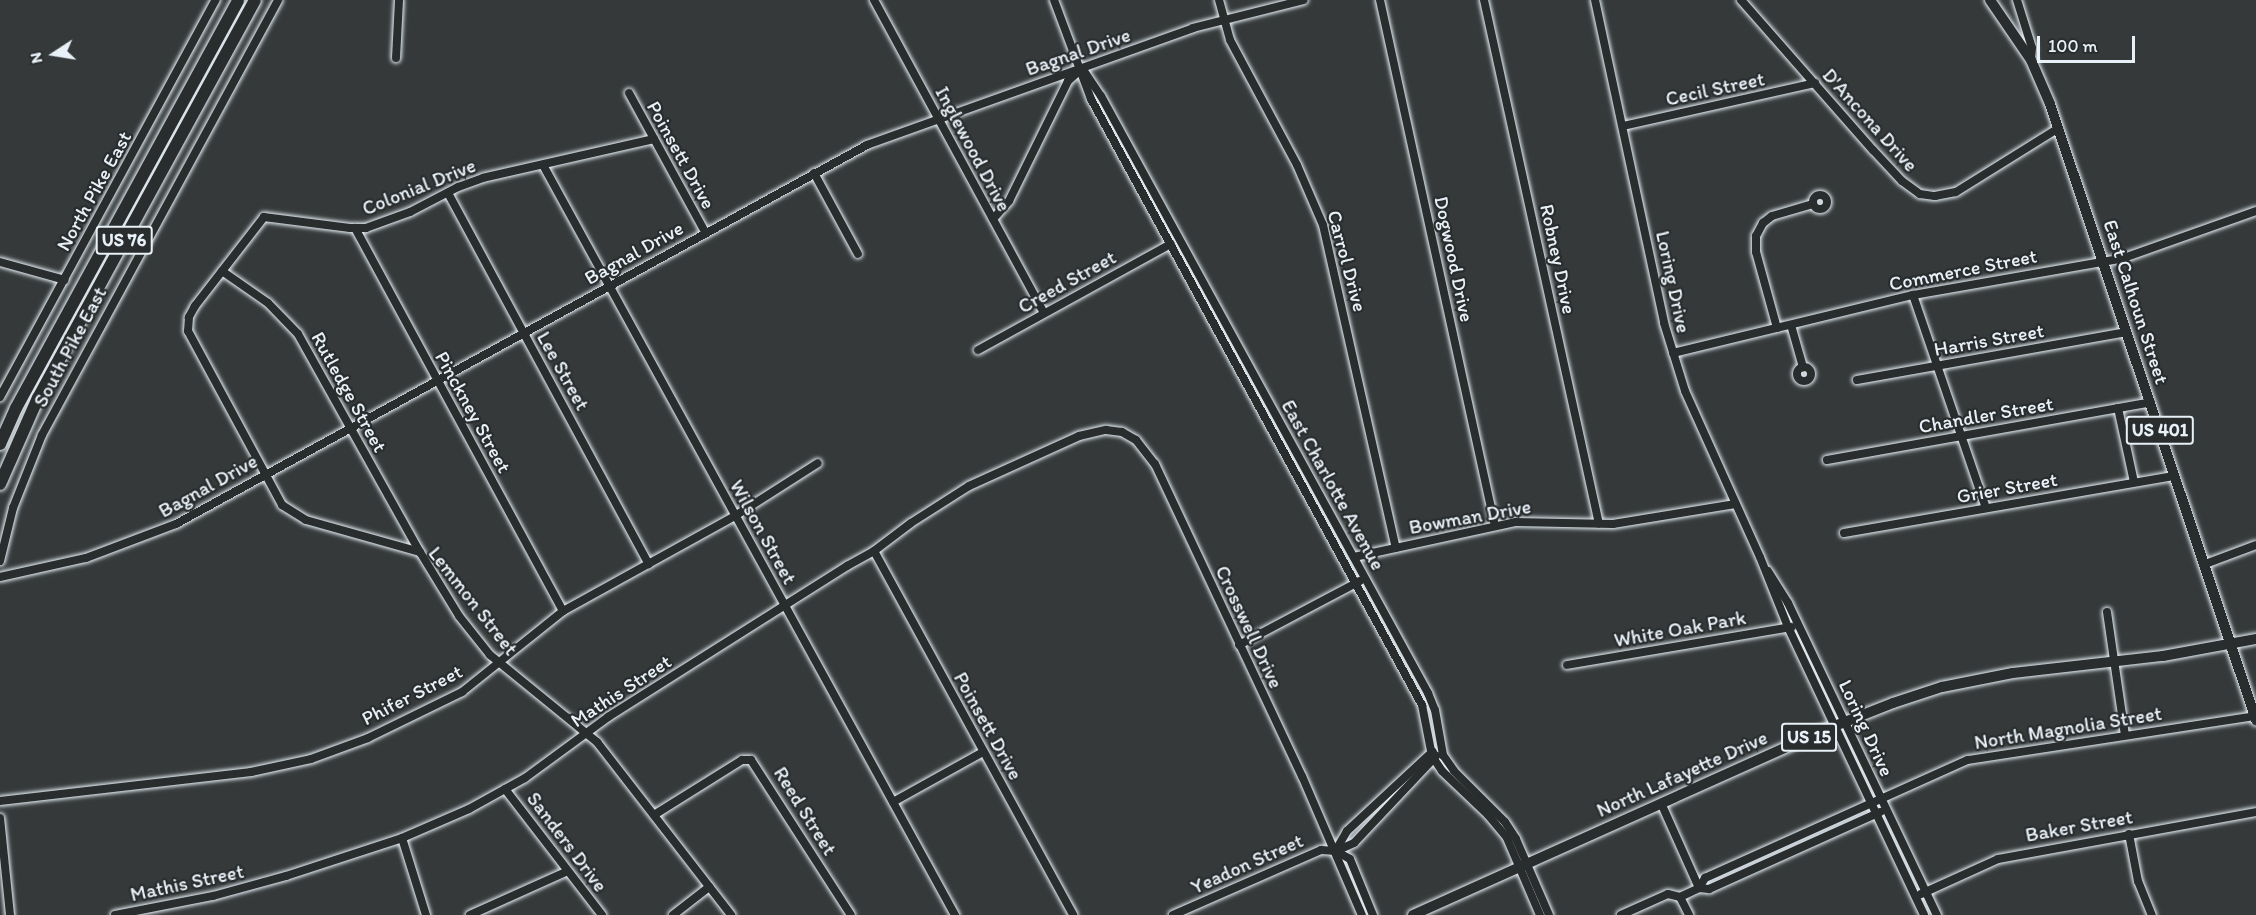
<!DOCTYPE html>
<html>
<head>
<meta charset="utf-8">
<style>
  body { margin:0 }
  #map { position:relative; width:2256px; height:915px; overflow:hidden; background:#35393a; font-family:Itim,sans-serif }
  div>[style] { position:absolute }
  .roads { filter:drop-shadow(0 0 2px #e8f1f8) drop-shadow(0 0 2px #e8f1f8) }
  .minor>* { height:8px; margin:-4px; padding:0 4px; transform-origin:4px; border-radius:4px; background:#2a2d2e }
  .minor>.ring { margin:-4px; padding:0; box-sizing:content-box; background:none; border:8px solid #2a2d2e; border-radius:50% }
  .major>* { height:10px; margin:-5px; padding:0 5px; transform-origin:5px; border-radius:5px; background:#2a2d2e }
  .highway>* { height:12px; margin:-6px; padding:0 6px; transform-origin:6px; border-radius:6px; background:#2a2d2e }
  span { translate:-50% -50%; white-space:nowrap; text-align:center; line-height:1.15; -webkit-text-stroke:4.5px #2a2d2e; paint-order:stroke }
  .shield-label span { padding:2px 4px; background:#2a2d2e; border:2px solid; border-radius:4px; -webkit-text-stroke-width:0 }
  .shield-label { font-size:18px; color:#e8f1f8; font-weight:700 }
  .street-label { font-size:20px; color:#e8f1f8 }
  .north { position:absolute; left:24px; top:24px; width:60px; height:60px; -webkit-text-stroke:4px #2a2d2e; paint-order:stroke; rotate:258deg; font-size:16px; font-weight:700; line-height:24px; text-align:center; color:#e8f1f8 }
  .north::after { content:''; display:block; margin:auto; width:21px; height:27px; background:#e8f1f8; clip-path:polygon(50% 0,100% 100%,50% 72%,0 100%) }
  .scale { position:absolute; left:2037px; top:36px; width:98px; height:27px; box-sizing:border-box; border:3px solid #e8f1f8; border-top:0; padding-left:8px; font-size:18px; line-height:21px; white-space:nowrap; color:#e8f1f8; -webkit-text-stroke:4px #2a2d2e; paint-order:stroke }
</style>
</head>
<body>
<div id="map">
  <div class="roads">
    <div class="minor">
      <div style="left:874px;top:0;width:356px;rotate:61.5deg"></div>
      <div style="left:1054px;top:0;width:106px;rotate:69.5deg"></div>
      <div style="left:1091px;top:99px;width:691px;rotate:61.36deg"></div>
      <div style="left:1422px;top:705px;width:52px;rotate:78.9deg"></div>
      <div style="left:1432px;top:756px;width:18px;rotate:56deg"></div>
      <div style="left:1442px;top:771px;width:64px;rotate:43.7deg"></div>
      <div style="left:1488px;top:815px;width:30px;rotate:50deg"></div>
      <div style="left:1507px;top:838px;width:84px;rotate:66.8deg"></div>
      <div style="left:1219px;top:0;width:41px;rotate:74.6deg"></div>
      <div style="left:1230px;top:40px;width:142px;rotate:61.8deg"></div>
      <div style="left:1297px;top:165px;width:65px;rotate:66.6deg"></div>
      <div style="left:1323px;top:225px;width:331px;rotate:77.3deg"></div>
      <div style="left:1380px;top:0;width:538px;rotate:77.67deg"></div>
      <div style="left:1484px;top:0;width:536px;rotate:77.62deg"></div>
      <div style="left:1595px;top:0;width:330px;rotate:77.9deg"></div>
      <div style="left:1664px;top:323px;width:71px;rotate:72.8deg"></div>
      <div style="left:1685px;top:391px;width:182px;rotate:65.7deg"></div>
      <div style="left:1760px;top:557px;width:75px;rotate:68.2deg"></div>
      <div style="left:1788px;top:627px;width:318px;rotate:64.7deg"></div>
      <div style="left:1741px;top:0;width:200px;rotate:48.7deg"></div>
      <div style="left:1873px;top:150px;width:42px;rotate:46.9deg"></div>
      <div style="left:1902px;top:181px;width:22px;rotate:36deg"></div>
      <div style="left:1920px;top:194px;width:15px;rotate:8deg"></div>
      <div style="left:1935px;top:196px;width:21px;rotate:-11deg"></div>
      <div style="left:1956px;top:192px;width:121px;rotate:-31.9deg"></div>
      <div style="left:2017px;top:0;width:50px;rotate:72.6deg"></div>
      <div style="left:2032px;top:48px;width:12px;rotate:95deg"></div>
      <div style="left:396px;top:58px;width:58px;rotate:-87deg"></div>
      <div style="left:1084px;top:71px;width:30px;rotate:56deg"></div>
      <div style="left:1101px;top:96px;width:681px;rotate:61.29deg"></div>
      <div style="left:1428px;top:693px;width:18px;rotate:68deg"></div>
      <div style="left:1435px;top:710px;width:46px;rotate:79.9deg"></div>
      <div style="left:1443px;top:755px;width:19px;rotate:55deg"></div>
      <div style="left:1454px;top:771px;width:72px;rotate:45deg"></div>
      <div style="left:1505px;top:822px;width:20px;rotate:57deg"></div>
      <div style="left:1516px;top:839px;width:83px;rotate:66.5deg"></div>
      <div style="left:629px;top:93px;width:158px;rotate:61.3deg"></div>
      <div style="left:1623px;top:126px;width:197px;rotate:-12.6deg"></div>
      <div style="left:654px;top:139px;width:175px;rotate:167.2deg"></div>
      <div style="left:483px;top:178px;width:27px;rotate:160deg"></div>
      <div style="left:458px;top:187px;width:54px;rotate:152.5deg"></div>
      <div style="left:410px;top:212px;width:47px;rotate:160deg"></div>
      <div style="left:366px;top:228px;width:16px;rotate:180deg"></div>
      <div style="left:350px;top:228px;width:87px;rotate:-172.7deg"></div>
      <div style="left:264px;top:217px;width:113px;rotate:127.8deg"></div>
      <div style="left:195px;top:306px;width:13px;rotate:119deg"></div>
      <div style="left:189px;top:317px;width:14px;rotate:94deg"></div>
      <div style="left:188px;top:331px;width:198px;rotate:61.6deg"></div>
      <div style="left:282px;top:505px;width:28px;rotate:32deg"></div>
      <div style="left:306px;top:520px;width:118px;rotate:15.7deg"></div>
      <div style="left:420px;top:552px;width:75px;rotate:58.6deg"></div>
      <div style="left:459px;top:616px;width:50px;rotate:51.5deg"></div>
      <div style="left:490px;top:655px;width:138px;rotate:39.1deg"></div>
      <div style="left:597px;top:742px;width:219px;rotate:52.2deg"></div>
      <div style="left:543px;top:165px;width:856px;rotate:61.22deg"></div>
      <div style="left:814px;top:173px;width:92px;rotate:61.5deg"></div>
      <div style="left:448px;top:193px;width:422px;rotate:61.6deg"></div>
      <div class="ring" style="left:1813px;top:195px;width:6px;height:6px"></div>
      <div style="left:993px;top:219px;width:24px;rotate:-48deg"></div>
      <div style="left:1009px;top:201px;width:134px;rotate:-63.8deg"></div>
      <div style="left:1068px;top:81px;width:15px;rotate:-42deg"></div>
      <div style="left:355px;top:228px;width:436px;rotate:61.5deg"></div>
      <div style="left:0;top:262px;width:67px;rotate:15.5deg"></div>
      <div style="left:222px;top:271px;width:56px;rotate:34.8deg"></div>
      <div style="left:268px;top:303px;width:43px;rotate:45.9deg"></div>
      <div style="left:298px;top:334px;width:250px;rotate:60.8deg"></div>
      <div style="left:1913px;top:295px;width:225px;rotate:71.1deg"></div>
      <div style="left:1791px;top:325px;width:44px;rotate:74.1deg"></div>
      <div style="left:1777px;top:328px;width:79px;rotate:-105.4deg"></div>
      <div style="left:1756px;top:252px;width:16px;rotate:-90deg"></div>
      <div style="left:1756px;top:236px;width:15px;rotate:-62deg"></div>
      <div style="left:1763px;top:223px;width:11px;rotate:-38deg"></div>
      <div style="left:1772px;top:216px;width:43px;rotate:-16.3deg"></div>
      <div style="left:978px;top:350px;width:220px;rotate:-28.8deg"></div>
      <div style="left:1673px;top:353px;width:247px;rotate:-13.6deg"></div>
      <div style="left:1913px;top:295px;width:214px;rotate:-9.9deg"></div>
      <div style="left:2124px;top:258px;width:140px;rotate:-19.6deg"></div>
      <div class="ring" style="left:1797px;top:367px;width:6px;height:6px"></div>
      <div style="left:1857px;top:380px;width:274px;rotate:-10.1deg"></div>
      <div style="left:0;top:397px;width:452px;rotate:-61.5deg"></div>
      <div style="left:2118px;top:408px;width:76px;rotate:77.8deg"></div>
      <div style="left:1827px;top:460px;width:329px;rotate:-10.1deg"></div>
      <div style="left:1844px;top:533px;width:336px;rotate:-9.8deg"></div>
      <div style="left:874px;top:551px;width:415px;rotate:61.3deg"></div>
      <div style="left:1354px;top:557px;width:166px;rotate:-12.2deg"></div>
      <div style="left:1516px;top:522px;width:97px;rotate:1.2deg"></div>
      <div style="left:1613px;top:524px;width:124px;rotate:-9.3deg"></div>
      <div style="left:0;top:561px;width:55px;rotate:-76.2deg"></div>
      <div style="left:13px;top:508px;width:79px;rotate:-68.3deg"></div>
      <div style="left:42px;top:435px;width:495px;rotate:-61.5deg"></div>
      <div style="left:2205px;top:564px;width:54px;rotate:-20.4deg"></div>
      <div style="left:1768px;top:571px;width:38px;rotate:58deg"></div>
      <div style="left:1788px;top:603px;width:346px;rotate:64.5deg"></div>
      <div style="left:0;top:577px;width:88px;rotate:-12.5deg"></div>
      <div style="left:86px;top:558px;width:96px;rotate:-20.7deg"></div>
      <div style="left:176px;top:524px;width:788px;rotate:-28.74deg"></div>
      <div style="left:867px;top:145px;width:346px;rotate:-19.7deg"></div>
      <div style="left:1193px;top:28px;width:114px;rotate:-14.2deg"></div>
      <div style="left:2107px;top:612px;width:124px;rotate:81.7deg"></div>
      <div style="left:1239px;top:645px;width:137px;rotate:-27.9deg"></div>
      <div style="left:1567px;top:665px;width:228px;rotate:-9.6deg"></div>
      <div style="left:505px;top:789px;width:159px;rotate:52.4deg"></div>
      <div style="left:0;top:801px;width:253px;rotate:-6.6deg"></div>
      <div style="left:251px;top:772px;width:61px;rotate:-12.2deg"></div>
      <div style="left:311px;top:759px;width:61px;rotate:-20.2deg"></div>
      <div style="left:368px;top:738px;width:105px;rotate:-26.1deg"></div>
      <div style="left:462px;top:692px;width:129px;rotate:-38.7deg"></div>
      <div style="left:563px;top:611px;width:196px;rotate:-28.9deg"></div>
      <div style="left:735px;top:516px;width:98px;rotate:-32.6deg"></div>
      <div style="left:893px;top:802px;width:103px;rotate:-29.1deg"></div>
      <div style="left:1661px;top:803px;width:93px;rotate:65.9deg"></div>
      <div style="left:654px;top:815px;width:104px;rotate:-32deg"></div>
      <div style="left:742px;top:760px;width:9px"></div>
      <div style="left:751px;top:760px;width:184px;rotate:57.2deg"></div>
      <div style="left:0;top:818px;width:98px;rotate:84.1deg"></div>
      <div style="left:2129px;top:834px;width:48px;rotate:79.2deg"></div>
      <div style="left:2138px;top:881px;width:37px;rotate:68deg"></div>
      <div style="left:402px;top:838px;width:81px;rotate:72.7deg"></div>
      <div style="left:1336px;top:850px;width:22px;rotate:-60deg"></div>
      <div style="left:1347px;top:831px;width:117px;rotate:-42.9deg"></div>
      <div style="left:1336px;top:851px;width:16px;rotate:30deg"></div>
      <div style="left:1350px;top:859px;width:61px;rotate:67.7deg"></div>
      <div style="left:1699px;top:888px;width:12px;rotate:-59deg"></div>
      <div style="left:1705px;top:878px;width:288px;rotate:-24.2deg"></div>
      <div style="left:1968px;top:760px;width:291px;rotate:-8.7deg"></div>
      <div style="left:1921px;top:894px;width:85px;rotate:-24.4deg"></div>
      <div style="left:1998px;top:859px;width:262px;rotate:-10.3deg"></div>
      <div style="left:1680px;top:897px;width:20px;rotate:63deg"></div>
      <div style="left:115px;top:915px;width:100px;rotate:-11deg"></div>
      <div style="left:213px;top:896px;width:76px;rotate:-15.3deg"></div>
      <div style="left:286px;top:876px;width:122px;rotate:-18.1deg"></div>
      <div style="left:402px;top:838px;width:73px;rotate:-23.4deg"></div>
      <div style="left:469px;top:809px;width:64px;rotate:-29deg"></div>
      <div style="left:525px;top:778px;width:103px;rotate:-36.3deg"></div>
      <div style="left:608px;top:717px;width:283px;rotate:-32.3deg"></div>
      <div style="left:847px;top:566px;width:31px;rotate:-29deg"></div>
      <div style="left:874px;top:551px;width:46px;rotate:-37.1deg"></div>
      <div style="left:911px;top:523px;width:69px;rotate:-32.5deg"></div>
      <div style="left:969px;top:486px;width:121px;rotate:-24.4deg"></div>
      <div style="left:1079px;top:436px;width:28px;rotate:-13deg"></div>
      <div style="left:1106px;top:430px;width:16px;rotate:7deg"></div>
      <div style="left:1122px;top:432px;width:16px;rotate:30deg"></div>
      <div style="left:1136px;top:440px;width:31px;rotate:52deg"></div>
      <div style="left:1155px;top:464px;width:345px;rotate:64.8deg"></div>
      <div style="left:1302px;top:776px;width:151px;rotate:66.7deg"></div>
      <div style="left:470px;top:915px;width:107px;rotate:-24.2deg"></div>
      <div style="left:673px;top:915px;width:46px;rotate:-37.9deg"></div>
      <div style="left:1173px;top:915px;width:162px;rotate:-23.7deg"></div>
      <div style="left:1321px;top:850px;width:15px;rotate:4deg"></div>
      <div style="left:1336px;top:851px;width:20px;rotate:-24deg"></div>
      <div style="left:1354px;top:843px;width:120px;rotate:-46.7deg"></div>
      <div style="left:1621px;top:915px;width:51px;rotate:-24.1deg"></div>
      <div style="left:1668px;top:894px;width:12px;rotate:14deg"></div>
      <div style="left:1680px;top:897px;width:21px;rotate:-25deg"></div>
      <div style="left:1699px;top:888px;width:10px;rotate:6deg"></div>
      <div style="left:1709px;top:889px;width:188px;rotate:-24.2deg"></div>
    </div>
    <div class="major">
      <div style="left:1990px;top:0;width:73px;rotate:55.7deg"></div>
      <div style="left:2031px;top:60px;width:48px;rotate:66.6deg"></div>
      <div style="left:2050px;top:104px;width:650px;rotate:71.51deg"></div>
      <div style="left:1413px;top:915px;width:448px;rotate:-24.2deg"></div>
      <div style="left:1822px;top:731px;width:76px;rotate:-21.5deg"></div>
      <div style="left:1893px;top:703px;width:52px;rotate:-18.1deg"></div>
      <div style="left:1942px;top:687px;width:72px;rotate:-11.2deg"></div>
      <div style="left:2013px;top:673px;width:151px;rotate:-6.5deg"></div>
      <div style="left:2163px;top:656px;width:95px;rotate:-10.4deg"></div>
    </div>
    <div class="highway">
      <div style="left:0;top:444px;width:39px;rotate:-66deg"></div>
      <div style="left:16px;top:408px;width:464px;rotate:-61.4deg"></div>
      <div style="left:0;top:484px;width:94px;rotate:-66.2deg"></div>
      <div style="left:38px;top:398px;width:453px;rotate:-61.4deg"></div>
    </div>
  </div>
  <div class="shield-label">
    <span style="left:124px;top:240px">US 76</span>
    <span style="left:2160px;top:430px">US 401</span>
    <span style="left:1809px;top:737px">US 15</span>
  </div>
  <div class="street-label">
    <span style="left:1078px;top:52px;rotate:-19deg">Bagnal Drive</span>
    <span style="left:1715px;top:89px;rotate:-12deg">Cecil Street</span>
    <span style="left:1870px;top:120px;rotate:48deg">D'Ancona Drive</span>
    <span style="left:973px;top:149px;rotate:62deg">Inglewood Drive</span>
    <span style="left:681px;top:155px;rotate:61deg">Poinsett Drive</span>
    <span style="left:419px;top:187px;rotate:-22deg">Colonial Drive</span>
    <span style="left:94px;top:191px;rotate:-61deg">North Pike East</span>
    <span style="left:634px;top:253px;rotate:-29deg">Bagnal Drive</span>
    <span style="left:1454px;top:259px;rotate:78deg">Dogwood Drive</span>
    <span style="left:1558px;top:259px;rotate:78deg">Robney Drive</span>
    <span style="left:1347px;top:261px;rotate:75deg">Carrol Drive</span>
    <span style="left:1963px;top:270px;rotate:-11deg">Commerce Street</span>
    <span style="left:1067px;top:282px;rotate:-29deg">Creed Street</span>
    <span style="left:1673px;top:282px;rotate:78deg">Loring Drive</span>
    <span style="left:2136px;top:302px;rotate:72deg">East Calhoun Street</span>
    <span style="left:1989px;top:340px;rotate:-10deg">Harris Street</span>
    <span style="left:70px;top:347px;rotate:-62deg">South Pike East</span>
    <span style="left:563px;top:371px;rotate:61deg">Lee Street</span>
    <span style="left:349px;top:392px;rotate:61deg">Rutledge Street</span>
    <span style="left:473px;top:412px;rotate:61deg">Pinckney Street</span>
    <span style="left:1986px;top:415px;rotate:-10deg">Chandler Street</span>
    <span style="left:1333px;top:485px;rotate:61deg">East Charlotte Avenue</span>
    <span style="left:208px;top:486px;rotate:-29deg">Bagnal Drive</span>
    <span style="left:2007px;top:488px;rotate:-10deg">Grier Street</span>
    <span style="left:1470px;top:517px;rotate:-10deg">Bowman Drive</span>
    <span style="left:763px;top:532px;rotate:61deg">Wilson Street</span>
    <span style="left:473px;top:601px;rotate:52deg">Lemmon Street</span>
    <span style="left:1249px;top:627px;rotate:65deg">Crosswell Drive</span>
    <span style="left:1680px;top:629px;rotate:-10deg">White Oak Park</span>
    <span style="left:621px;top:691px;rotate:-33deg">Mathis Street</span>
    <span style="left:412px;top:695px;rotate:-27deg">Phifer Street</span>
    <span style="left:988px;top:726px;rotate:61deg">Poinsett Drive</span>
    <span style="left:1866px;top:728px;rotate:65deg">Loring Drive</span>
    <span style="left:2068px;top:728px;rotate:-9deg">North Magnolia Street</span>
    <span style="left:1682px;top:774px;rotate:-24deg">North Lafayette Drive</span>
    <span style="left:805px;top:811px;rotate:58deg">Reed Street</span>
    <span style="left:2079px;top:826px;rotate:-10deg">Baker Street</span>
    <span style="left:567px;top:842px;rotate:53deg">Sanders Drive</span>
    <span style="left:1247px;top:864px;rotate:-24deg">Yeadon Street</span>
    <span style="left:187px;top:883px;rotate:-12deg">Mathis Street</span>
  </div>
  <div class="north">N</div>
  <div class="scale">100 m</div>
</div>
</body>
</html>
